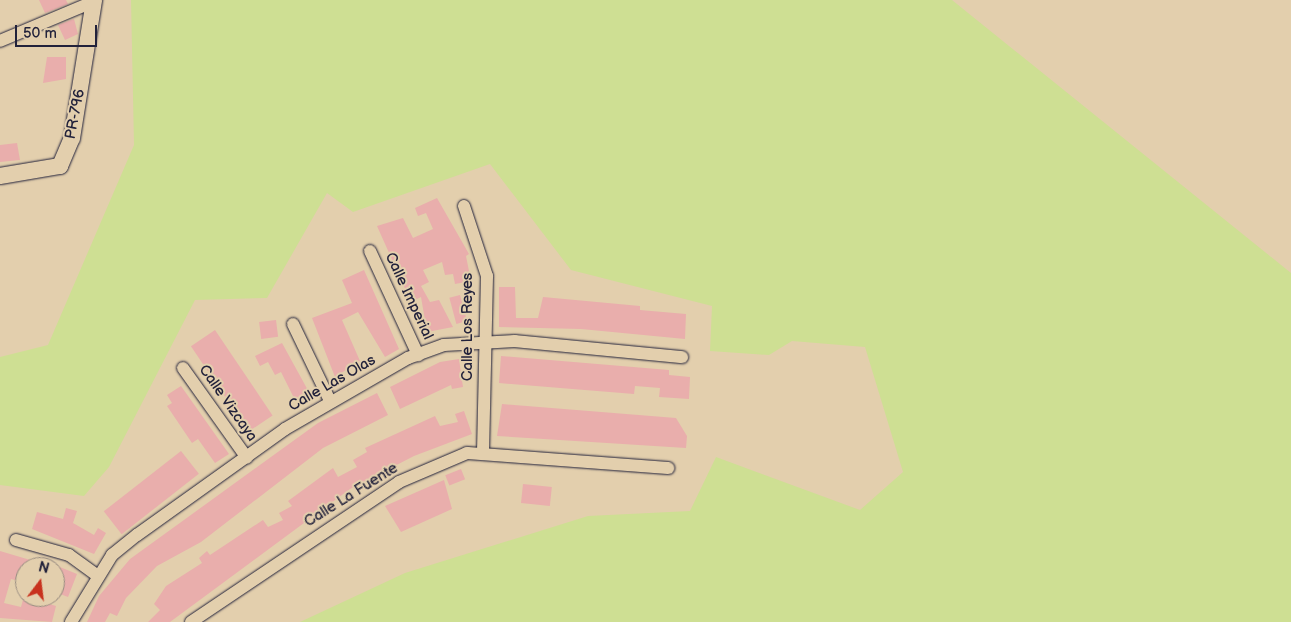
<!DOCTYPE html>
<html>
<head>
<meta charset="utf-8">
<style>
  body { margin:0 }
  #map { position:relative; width:1291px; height:622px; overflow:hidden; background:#e3cfad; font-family:"Balsamiq Sans",sans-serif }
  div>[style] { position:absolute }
  .green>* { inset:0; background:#cedf93 }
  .building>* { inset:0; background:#e9aeac; transform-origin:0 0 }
  .roads { filter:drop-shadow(0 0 1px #22223b) drop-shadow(0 0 1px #22223b) }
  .minor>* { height:12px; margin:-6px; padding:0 6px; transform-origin:6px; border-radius:6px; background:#e3cfad }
  .tertiary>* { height:16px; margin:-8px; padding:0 8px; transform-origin:8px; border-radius:8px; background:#e3cfad }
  span { translate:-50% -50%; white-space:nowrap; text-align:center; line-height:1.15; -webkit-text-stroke:4px #e3cfad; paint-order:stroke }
  .street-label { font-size:15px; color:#22223b }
  .north { position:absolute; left:15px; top:557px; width:50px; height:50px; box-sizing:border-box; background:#e3cfad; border:1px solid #968a7f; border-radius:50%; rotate:15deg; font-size:14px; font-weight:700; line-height:20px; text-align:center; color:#22223b }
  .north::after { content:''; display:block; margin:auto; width:18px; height:22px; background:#c8321e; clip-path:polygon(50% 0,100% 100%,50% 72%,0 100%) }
  .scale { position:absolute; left:15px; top:25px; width:82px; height:22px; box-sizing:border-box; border:2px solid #22223b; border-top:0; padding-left:6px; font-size:15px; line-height:18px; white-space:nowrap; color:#22223b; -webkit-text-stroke:4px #e3cfad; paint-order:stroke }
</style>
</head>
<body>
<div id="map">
  <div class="green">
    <div style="clip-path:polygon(131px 0,952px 0,1291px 273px,1291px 622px,300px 622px,405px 573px,588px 516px,690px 511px,716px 457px,860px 510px,903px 472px,865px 347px,792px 341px,769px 355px,710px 351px,712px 306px,571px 270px,490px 164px,353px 212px,327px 193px,267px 298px,195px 300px,109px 467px,84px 496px,0 485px,0 357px,48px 345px,134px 145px)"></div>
  </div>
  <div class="building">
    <div style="clip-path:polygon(39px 0,66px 0,68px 4px,45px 13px)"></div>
    <div style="clip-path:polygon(74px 19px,78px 34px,65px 40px,58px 25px)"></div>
    <div style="clip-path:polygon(47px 57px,66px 57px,66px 79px,43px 83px)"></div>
    <div style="clip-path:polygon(17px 143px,20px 160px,0 162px,0 145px)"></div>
    <div style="clip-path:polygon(437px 198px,469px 254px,466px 256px,471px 281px,455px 284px,453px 274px,445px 275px,442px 262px,423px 270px,429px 282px,421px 286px,430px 302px,439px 300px,453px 327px,427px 332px,421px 297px,411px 302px,377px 226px,403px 218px,413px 238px,433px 229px,426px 213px,418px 216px,415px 208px)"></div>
    <div style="clip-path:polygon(364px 270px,399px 349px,385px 357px,358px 312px,342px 320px,360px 361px,335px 377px,312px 318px,352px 303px,342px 280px)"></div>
    <div style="clip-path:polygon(499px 287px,515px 287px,516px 318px,538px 318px,543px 297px,640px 306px,640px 310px,686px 314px,685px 339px,581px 329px,499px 327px)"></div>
    <div style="left:460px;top:295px;width:27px;height:11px;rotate:75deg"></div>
    <div style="left:276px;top:320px;width:17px;height:17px;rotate:83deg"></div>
    <div style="left:215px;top:330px;width:103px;height:29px;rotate:56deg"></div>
    <div style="clip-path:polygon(282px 343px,310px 394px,296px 402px,281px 372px,275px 375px,268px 362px,260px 366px,255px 356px)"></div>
    <div style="clip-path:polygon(501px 356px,669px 370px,669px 375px,690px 377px,689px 399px,659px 397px,660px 388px,635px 386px,634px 394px,499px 383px)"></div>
    <div style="clip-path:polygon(459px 359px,463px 387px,452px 389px,451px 385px,400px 409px,390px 387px,440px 362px)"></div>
    <div style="clip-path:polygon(181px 386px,229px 454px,215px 463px,198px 439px,192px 443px,167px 406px,172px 403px,167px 395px)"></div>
    <div style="clip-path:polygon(377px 393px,388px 415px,323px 448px,201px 542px,157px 566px,126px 598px,117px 616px,110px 613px,105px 622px,87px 622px,99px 596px,130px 559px,318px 423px)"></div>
    <div style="clip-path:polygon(502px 404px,676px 418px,687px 436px,686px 448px,497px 436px)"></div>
    <div style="clip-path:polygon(464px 411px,472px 434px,414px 456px,350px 489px,170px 622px,148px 622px,160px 610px,154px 604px,166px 586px,202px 563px,199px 558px,207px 551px,210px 555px,263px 520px,268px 527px,283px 520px,279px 513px,292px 506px,288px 501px,333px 468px,338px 477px,357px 467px,353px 460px,367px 452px,365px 448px,435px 416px,440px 426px,458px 422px,455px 414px)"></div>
    <div style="left:181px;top:451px;width:29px;height:98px;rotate:52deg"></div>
    <div style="left:461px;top:469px;width:11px;height:17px;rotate:68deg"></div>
    <div style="clip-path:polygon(444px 480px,452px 509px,401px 532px,385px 506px)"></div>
    <div style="left:523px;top:484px;width:29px;height:19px;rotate:6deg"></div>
    <div style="clip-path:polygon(66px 508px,77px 511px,73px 523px,94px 535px,98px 528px,106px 533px,94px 554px,32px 529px,37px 512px,63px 519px)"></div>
    <div style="clip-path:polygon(0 551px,47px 565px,25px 567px,19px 581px,11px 579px,4px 603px,21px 607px,24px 596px,56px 606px,52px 622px,0 618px)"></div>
    <div style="clip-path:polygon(55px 565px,77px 574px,68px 597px,55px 592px)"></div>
  </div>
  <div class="roads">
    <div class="minor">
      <div style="left:0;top:41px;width:101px;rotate:-22.8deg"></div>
      <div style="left:464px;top:206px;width:74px;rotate:71.8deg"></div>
      <div style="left:487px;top:276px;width:177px;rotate:91.3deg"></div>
      <div style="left:370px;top:251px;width:115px;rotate:65.2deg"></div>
      <div style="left:293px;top:324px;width:85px;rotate:64.3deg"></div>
      <div style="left:183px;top:368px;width:110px;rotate:54.6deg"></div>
      <div style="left:16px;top:540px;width:55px;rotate:15.8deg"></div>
      <div style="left:69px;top:555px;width:36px;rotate:36deg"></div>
      <div style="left:71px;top:622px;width:79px;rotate:-58.5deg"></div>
      <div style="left:112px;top:555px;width:32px;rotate:-39deg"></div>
      <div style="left:137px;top:535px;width:182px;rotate:-35.6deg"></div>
      <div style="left:285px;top:429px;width:142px;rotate:-30deg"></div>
      <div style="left:408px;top:358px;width:38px;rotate:-20deg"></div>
      <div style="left:444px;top:345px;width:71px;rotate:-3.2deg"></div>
      <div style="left:515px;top:341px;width:168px;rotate:5.5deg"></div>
      <div style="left:191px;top:622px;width:251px;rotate:-33.9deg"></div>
      <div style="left:399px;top:482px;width:74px;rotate:-23.1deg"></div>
      <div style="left:467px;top:453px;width:202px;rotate:4.3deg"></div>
    </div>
    <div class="tertiary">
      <div style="left:0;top:176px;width:61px;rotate:-9.5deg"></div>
      <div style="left:60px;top:166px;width:30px;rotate:-67deg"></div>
      <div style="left:72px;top:138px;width:140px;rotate:-80.9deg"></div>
    </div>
  </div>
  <div class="street-label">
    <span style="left:75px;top:114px;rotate:-79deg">PR-796</span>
    <span style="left:409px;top:296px;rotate:65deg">Calle Imperial</span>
    <span style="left:468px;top:327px;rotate:-90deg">Calle Los Reyes</span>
    <span style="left:332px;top:383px;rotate:-30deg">Calle Las Olas</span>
    <span style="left:228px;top:403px;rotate:55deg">Calle Vizcaya</span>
    <span style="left:351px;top:495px;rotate:-32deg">Calle La Fuente</span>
  </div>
  <div class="north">N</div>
  <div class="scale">50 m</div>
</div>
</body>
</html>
